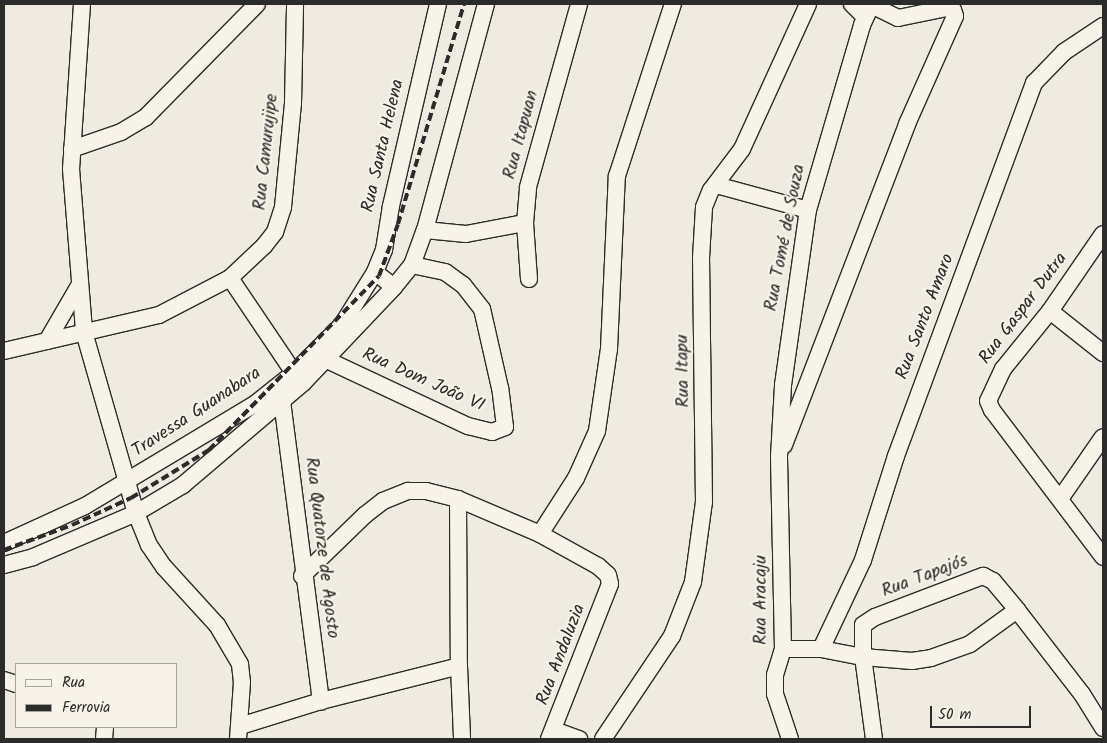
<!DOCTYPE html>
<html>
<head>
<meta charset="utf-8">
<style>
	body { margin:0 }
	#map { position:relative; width:1107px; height:743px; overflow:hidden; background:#efebe0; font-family:Kalam,sans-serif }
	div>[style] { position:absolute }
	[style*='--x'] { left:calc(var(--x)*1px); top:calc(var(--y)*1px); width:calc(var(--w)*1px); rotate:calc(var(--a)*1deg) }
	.roads { filter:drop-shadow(1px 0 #2b2b2b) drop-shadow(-1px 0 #2b2b2b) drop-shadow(0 1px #2b2b2b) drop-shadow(0 -1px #2b2b2b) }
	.minor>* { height:16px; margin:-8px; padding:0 8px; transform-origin:8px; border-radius:8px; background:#f7f3e8 }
	.rail>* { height:4px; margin-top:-2px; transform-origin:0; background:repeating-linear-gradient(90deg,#2b2b2b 0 8px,transparent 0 12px) }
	span { translate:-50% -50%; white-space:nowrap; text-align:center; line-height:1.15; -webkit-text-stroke:4px #f7f3e8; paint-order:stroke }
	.street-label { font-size:18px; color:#2b2b2b }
	.frame { position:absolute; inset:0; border:5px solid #2b2b2b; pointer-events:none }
	.legend { position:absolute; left:15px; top:663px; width:162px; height:65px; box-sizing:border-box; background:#f7f3e8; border:1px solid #a5a39c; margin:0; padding:6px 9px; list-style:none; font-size:15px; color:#2b2b2b }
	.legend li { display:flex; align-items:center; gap:10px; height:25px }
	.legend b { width:25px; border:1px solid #a5a39c }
	.scale { position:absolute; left:930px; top:706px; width:101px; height:22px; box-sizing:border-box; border:2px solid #2b2b2b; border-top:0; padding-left:6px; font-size:15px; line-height:18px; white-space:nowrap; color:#2b2b2b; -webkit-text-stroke:4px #f7f3e8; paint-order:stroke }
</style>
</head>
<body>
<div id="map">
	<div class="roads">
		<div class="minor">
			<i style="--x:82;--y:4;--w:165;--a:93.8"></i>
			<i style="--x:71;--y:169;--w:164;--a:85.4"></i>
			<i style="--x:84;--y:332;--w:188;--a:74"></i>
			<i style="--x:136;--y:513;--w:35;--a:68"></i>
			<i style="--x:149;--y:545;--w:27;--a:56"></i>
			<i style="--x:164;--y:567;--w:79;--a:47.6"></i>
			<i style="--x:217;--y:625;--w:45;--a:59.5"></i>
			<i style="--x:240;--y:664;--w:18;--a:84"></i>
			<i style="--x:242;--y:682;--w:57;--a:94"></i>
			<i style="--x:852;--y:4;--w:18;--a:45"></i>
			<i style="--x:72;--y:149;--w:52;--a:-19.1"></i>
			<i style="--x:121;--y:132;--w:29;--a:-31"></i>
			<i style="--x:146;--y:117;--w:158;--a:-45.5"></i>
			<i style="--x:716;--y:185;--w:95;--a:15.2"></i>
			<i style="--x:425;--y:230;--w:41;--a:5.6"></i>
			<i style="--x:466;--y:234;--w:60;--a:-10.6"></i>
			<i style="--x:1103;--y:234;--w:93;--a:124.5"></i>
			<i style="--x:1050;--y:311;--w:75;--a:129"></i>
			<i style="--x:1003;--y:369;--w:35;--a:115"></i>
			<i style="--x:988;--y:401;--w:10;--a:66"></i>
			<i style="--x:992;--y:410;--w:184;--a:52.9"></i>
			<i style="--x:230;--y:278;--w:115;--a:56"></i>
			<i style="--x:529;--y:279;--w:56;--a:-94.1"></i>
			<i style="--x:525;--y:223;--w:36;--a:-85"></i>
			<i style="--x:528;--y:187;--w:190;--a:-74.4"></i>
			<i style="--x:394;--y:287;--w:24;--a:-142"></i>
			<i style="--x:375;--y:272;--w:24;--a:-68"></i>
			<i style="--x:384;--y:250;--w:45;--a:-81"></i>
			<i style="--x:391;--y:206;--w:207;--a:-76.9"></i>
			<i style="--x:1050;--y:311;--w:68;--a:38.4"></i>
			<i style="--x:47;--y:341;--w:66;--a:-59.9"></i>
			<i style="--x:4;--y:351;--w:159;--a:-13.1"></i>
			<i style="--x:159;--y:315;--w:80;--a:-27.5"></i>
			<i style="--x:230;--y:278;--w:47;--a:-43.3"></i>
			<i style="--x:264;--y:246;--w:18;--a:-52"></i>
			<i style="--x:275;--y:232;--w:26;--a:-72"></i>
			<i style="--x:283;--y:207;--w:104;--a:-84.5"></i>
			<i style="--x:293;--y:103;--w:99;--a:-88.8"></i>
			<i style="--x:327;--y:360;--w:156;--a:25.1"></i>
			<i style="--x:468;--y:426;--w:25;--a:14"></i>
			<i style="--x:492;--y:432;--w:14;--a:-21"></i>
			<i style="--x:505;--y:427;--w:39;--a:-97"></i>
			<i style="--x:500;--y:388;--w:81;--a:-102.8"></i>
			<i style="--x:482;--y:309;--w:31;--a:-128"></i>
			<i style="--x:463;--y:285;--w:22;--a:-144"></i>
			<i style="--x:445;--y:272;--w:34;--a:-168"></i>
			<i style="--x:282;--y:401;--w:303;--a:82.6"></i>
			<i style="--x:784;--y:445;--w:344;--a:-69"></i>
			<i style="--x:907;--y:124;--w:118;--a:-66"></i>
			<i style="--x:955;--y:16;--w:6;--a:-108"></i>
			<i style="--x:953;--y:10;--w:6;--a:-162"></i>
			<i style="--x:947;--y:8;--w:50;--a:168.5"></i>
			<i style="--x:898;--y:18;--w:30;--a:-154"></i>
			<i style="--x:458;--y:499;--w:167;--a:89.7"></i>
			<i style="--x:459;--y:666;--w:73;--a:87.6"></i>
			<i style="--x:1060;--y:499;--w:75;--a:-55.3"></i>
			<i style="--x:540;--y:534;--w:67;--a:-57.3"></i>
			<i style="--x:576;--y:478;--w:51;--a:-65.9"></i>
			<i style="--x:597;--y:431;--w:83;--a:-81.7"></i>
			<i style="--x:609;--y:349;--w:173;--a:-87.4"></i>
			<i style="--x:617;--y:176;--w:181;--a:-72"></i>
			<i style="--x:4;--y:543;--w:89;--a:-24.6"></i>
			<i style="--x:85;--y:506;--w:198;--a:-31"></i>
			<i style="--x:255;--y:404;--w:50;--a:-38.5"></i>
			<i style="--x:294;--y:373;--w:68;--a:-45"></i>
			<i style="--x:342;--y:325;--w:62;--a:-58.1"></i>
			<i style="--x:4;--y:565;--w:30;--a:-15"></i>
			<i style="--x:33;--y:557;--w:112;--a:-23.1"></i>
			<i style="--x:136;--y:513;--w:55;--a:-30.8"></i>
			<i style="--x:183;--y:485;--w:157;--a:-40.4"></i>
			<i style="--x:303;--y:383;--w:132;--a:-46.5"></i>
			<i style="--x:394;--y:287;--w:28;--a:-51"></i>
			<i style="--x:412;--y:265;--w:37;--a:-70"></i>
			<i style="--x:425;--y:230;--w:234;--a:-74.9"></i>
			<i style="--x:302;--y:576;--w:88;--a:-44.1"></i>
			<i style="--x:365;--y:515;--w:23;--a:-38"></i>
			<i style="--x:383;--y:501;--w:27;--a:-22"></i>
			<i style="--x:408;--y:491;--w:18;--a:0"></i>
			<i style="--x:426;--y:491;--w:33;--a:14"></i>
			<i style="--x:458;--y:499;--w:89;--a:23.1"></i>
			<i style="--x:540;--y:534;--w:66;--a:28.9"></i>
			<i style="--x:598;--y:566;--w:13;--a:42"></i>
			<i style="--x:608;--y:575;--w:9;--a:77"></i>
			<i style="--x:610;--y:584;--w:167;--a:111.5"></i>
			<i style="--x:783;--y:649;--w:38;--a:0"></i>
			<i style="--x:821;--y:649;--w:43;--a:10.8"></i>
			<i style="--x:863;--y:657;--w:49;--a:4.7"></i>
			<i style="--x:912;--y:661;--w:19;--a:-9"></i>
			<i style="--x:931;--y:658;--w:41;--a:-19.7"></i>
			<i style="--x:970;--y:644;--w:58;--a:-35.9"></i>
			<i style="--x:821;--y:649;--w:98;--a:-64.7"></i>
			<i style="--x:863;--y:560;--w:109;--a:-72.4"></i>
			<i style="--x:896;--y:456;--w:398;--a:-69.7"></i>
			<i style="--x:1034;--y:83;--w:43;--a:-45.9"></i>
			<i style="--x:1064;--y:52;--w:47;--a:-33.7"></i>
			<i style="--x:4;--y:680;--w:13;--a:18"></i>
			<i style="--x:240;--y:726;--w:85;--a:-17.2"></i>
			<i style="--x:321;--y:701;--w:142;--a:-14.2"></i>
			<i style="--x:554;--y:730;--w:27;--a:20"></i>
			<i style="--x:104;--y:739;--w:12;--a:-85"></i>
			<i style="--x:603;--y:739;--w:124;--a:-56.2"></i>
			<i style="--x:672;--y:636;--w:58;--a:-68.7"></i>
			<i style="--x:693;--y:582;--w:81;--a:-82.2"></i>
			<i style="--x:704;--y:502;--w:244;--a:-90.7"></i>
			<i style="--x:701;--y:258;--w:51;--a:-86.6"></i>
			<i style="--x:704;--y:207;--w:18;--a:-68"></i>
			<i style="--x:711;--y:190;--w:51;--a:-52.9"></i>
			<i style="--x:742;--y:149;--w:159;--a:-65.5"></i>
			<i style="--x:790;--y:739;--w:47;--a:-108.4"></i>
			<i style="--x:775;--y:694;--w:19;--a:-90"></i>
			<i style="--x:775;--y:675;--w:27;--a:-73"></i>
			<i style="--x:783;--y:649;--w:192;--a:-91.2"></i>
			<i style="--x:779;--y:457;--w:72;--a:-86.8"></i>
			<i style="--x:783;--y:385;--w:177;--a:-81.9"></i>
			<i style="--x:808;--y:210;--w:193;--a:-73.7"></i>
			<i style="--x:862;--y:25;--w:23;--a:-65"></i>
			<i style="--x:874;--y:739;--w:83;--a:-97.6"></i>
			<i style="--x:863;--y:657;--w:32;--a:-90"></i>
			<i style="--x:863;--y:625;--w:14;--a:-34"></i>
			<i style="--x:875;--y:617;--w:116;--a:-20.8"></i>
			<i style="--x:983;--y:576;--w:11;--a:27"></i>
			<i style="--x:993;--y:581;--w:38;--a:50"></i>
			<i style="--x:1017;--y:610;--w:106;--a:52.3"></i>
			<i style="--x:1082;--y:694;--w:40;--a:58"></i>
		</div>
	</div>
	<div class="rail">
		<i style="--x:4;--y:550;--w:72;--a:-20.2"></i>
		<i style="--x:72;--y:525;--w:65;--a:-24.6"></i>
		<i style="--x:131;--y:498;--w:92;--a:-31.6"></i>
		<i style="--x:209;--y:450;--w:243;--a:-45.7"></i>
		<i style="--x:379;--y:276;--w:55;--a:-69.9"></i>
		<i style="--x:398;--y:224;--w:230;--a:-73.3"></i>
	</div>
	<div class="street-label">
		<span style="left:522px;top:135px;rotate:-75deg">Rua Itapuan</span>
		<span style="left:384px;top:146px;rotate:-77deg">Rua Santa Helena</span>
		<span style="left:267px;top:152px;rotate:-84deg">Rua Camurujipe</span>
		<span style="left:786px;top:238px;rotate:-79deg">Rua Tomé de Souza</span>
		<span style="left:1024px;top:309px;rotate:-53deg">Rua Gaspar Dutra</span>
		<span style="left:926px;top:317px;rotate:-69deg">Rua Santo Amaro</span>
		<span style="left:684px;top:371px;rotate:-91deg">Rua Itapu</span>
		<span style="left:423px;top:381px;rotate:24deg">Rua Dom João VI</span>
		<span style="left:197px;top:413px;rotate:-33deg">Travessa Guanabara</span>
		<span style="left:321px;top:548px;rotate:83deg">Rua Quatorze de Agosto</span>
		<span style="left:925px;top:577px;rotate:-21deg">Rua Tapajós</span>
		<span style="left:762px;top:600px;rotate:-90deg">Rua Aracaju</span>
		<span style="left:562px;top:655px;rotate:-69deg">Rua Andaluzia</span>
	</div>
	<div class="frame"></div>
	<ul class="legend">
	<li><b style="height:6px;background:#f7f3e8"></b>Rua</li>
	<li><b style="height:6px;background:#2b2b2b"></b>Ferrovia</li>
	</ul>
	<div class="scale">50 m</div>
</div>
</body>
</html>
